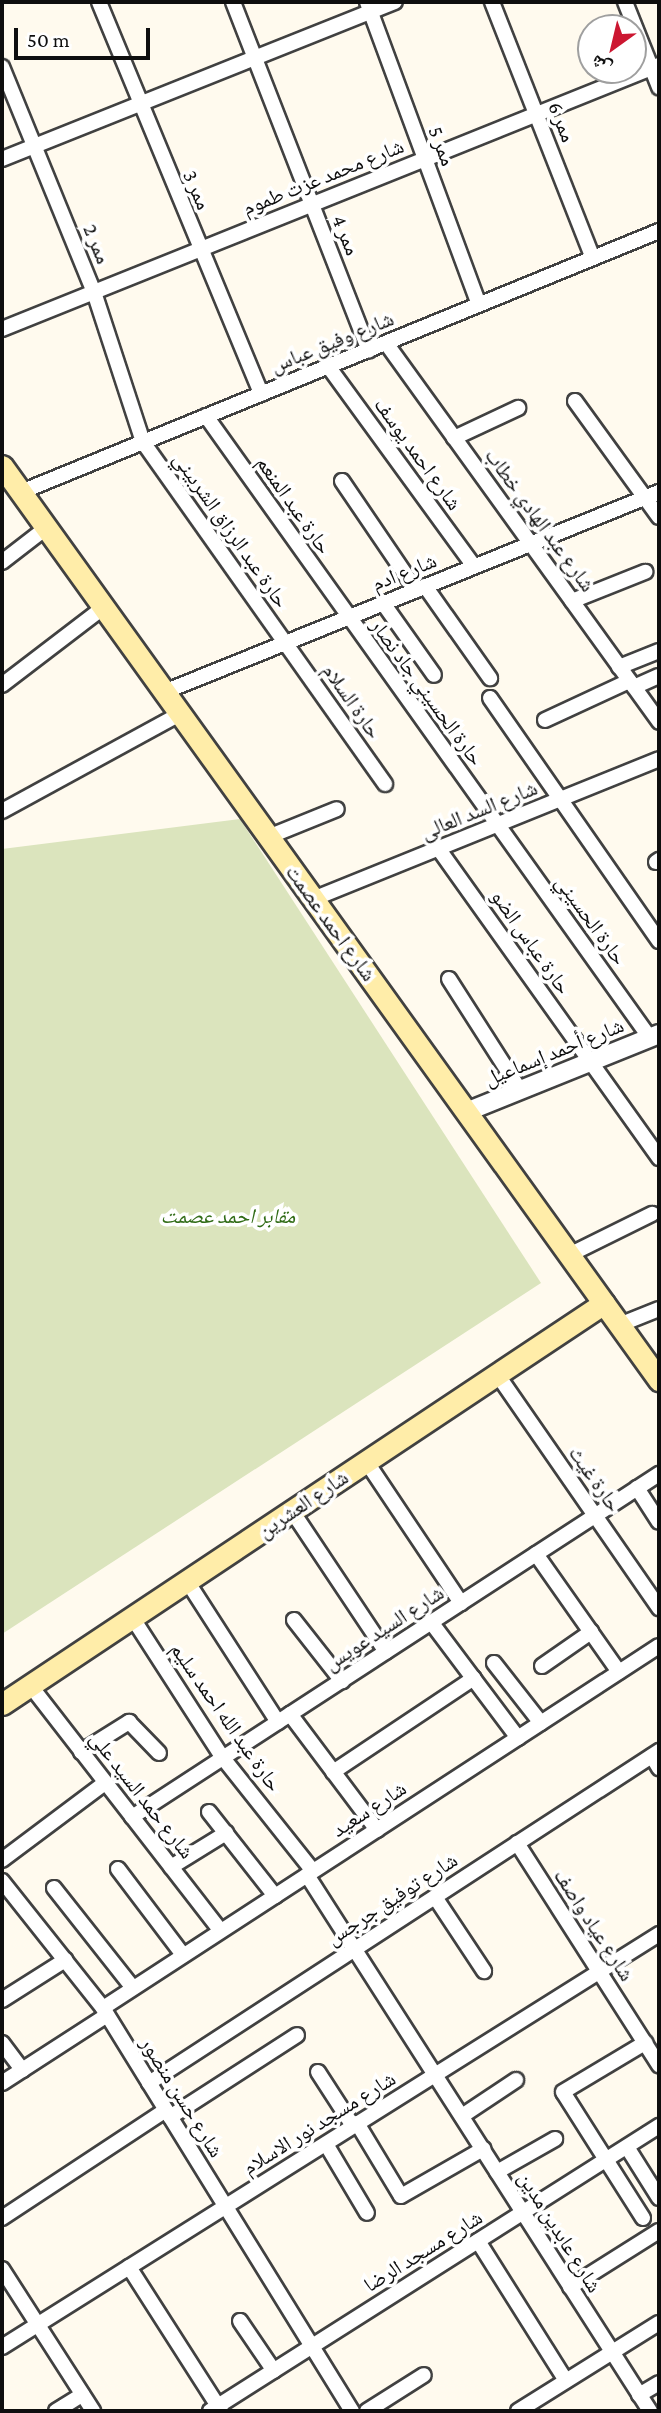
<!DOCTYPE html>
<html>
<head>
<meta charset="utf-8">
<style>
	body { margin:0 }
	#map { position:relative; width:661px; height:2413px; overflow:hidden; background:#fffaee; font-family:"Crimson Pro","Noto Naskh Arabic",serif }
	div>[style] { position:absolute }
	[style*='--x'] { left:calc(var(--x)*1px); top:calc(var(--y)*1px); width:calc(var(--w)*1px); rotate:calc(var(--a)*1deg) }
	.cemetery>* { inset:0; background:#dbe4bd }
	.roads { filter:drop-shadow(2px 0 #414141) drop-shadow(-2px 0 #414141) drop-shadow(0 2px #414141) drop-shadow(0 -2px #414141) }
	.minor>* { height:14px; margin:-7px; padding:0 7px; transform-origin:7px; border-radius:7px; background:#fff }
	.tertiary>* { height:18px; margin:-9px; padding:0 9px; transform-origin:9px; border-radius:9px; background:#fff }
	.secondary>* { height:21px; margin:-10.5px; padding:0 10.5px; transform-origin:10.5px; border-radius:10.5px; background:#ffeda9 }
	span { translate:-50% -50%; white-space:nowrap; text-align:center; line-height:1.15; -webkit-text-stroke:7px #fff; paint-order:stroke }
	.street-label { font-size:21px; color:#0e0e0e }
	.park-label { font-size:21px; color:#316c17; font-style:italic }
	.frame { position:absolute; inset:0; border:4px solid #0e0e0e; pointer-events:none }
	.north { position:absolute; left:577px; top:14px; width:70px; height:70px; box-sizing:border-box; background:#fff; border:2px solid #9f9f9f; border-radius:50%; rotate:214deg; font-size:19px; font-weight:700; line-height:28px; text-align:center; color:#0e0e0e }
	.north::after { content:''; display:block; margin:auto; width:24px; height:32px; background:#cc1731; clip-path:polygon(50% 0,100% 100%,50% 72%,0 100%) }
	.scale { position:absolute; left:14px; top:28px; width:136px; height:32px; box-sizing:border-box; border:4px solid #0e0e0e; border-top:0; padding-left:9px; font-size:21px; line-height:24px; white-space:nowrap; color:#0e0e0e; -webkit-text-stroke:5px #fff; paint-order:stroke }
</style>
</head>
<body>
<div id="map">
	<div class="cemetery">
		<i style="clip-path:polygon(240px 819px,541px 1283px,2px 1634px,2px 849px)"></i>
	</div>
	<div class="roads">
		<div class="minor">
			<i style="--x:99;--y:2;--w:424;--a:67.5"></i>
			<i style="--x:233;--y:2;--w:374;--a:68.7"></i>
			<i style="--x:367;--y:2;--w:322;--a:69.7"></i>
			<i style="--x:492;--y:2;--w:275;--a:68.5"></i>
			<i style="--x:625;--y:2;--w:92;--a:68.2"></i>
			<i style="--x:2;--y:67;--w:243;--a:67.8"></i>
			<i style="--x:94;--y:292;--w:158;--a:71.9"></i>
			<i style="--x:143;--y:442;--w:419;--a:54.7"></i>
			<i style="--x:2;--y:159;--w:423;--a:-21.8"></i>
			<i style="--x:2;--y:329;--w:708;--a:-21.89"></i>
			<i style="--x:386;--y:343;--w:467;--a:54.2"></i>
			<i style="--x:328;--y:366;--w:248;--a:53.9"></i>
			<i style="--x:575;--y:401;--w:143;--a:54.1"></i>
			<i style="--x:206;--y:416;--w:764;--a:54.48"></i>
			<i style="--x:454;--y:438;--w:71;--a:-25.1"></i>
			<i style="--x:342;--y:481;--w:132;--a:55.8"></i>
			<i style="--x:21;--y:492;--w:689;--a:-22.25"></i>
			<i style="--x:2;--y:562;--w:56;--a:-37.7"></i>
			<i style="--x:425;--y:586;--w:113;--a:54.8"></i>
			<i style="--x:572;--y:601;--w:79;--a:-21.7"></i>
			<i style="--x:383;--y:603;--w:88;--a:54.7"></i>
			<i style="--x:619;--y:667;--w:43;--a:-21.8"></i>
			<i style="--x:2;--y:685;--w:128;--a:-37.4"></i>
			<i style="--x:634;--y:687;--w:27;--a:-24"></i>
			<i style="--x:164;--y:692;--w:534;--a:-22"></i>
			<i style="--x:490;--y:698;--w:296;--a:55.2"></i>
			<i style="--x:545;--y:720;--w:93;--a:-24.9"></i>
			<i style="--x:2;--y:811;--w:203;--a:-28.6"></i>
			<i style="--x:268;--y:837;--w:74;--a:-22.1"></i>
			<i style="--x:438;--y:848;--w:381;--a:54.5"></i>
			<i style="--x:656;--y:862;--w:4;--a:-34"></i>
			<i style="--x:313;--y:899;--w:373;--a:-22"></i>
			<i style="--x:449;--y:979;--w:132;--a:57.4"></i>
			<i style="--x:569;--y:1255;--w:93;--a:-26.3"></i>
			<i style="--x:619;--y:1325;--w:43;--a:-21.8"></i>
			<i style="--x:497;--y:1374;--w:285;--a:55.3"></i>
			<i style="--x:366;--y:1461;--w:171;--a:56.2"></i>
			<i style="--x:637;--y:1488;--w:40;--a:57.1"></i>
			<i style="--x:292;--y:1511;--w:169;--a:56.3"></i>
			<i style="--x:536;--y:1554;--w:144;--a:54.9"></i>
			<i style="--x:187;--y:1581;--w:168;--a:57.2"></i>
			<i style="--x:132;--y:1617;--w:168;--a:57.2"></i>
			<i style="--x:223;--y:1758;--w:144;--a:51.5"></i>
			<i style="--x:294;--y:1620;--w:78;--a:51.8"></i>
			<i style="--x:431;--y:1622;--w:145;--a:53.1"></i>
			<i style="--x:494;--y:1663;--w:76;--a:51.9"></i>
			<i style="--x:542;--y:1666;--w:60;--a:-34.8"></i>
			<i style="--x:30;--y:1685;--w:311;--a:52.2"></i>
			<i style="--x:290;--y:1714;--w:145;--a:53.1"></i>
			<i style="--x:81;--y:1752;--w:57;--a:-32"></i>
			<i style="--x:129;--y:1722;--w:43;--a:45.9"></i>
			<i style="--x:652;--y:1756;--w:14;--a:60"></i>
			<i style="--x:333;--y:1772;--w:169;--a:-33.7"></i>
			<i style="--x:209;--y:1812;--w:107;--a:51.8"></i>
			<i style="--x:132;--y:1817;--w:629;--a:-33.06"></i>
			<i style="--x:517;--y:1843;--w:264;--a:57.4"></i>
			<i style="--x:2;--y:1860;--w:129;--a:-36.8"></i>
			<i style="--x:171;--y:1867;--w:65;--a:-31.7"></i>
			<i style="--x:118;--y:1869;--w:108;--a:52.9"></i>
			<i style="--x:307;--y:1875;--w:636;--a:57.38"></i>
			<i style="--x:2;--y:1881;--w:162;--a:51.5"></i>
			<i style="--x:103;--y:2008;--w:474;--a:58.3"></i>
			<i style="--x:54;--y:1888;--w:127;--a:51.7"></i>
			<i style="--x:435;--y:1897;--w:89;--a:56.5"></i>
			<i style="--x:2;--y:2000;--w:75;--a:-32.4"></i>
			<i style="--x:103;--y:2008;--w:663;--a:-33.07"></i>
			<i style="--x:2;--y:2043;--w:34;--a:53"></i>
			<i style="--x:318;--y:2072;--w:64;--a:57.1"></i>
			<i style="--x:2;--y:2083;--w:125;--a:-32.9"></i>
			<i style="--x:149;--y:2083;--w:609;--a:-33.06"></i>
			<i style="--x:462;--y:2116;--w:65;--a:-33.7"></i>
			<i style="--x:170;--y:2117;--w:151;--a:-32.8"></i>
			<i style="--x:357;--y:2123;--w:85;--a:58.9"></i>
			<i style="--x:401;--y:2196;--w:95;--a:-29.8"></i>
			<i style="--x:326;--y:2144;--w:80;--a:59.3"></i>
			<i style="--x:627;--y:2147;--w:60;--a:57.9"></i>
			<i style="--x:497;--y:2172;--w:67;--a:-29.6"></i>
			<i style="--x:2;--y:2218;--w:196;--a:-33.4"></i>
			<i style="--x:643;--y:2218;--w:149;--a:-122.4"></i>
			<i style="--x:563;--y:2092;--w:96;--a:-30.9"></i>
			<i style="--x:478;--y:2241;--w:165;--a:57.8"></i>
			<i style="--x:129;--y:2267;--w:171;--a:57.4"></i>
			<i style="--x:2;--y:2269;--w:169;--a:57.3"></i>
			<i style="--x:570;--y:2287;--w:105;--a:-32.2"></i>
			<i style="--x:240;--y:2321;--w:60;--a:55.8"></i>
			<i style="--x:2;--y:2347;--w:776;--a:-32.15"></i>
			<i style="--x:639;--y:2395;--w:23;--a:-31"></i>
			<i style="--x:56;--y:2411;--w:31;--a:-32"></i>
			<i style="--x:210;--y:2411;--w:532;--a:-32.41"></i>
			<i style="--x:367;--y:2411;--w:67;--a:-32.3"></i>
			<i style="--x:518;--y:2411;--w:166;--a:-32"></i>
		</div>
		<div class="tertiary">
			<i style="--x:466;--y:1112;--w:208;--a:-22"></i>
		</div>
		<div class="secondary">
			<i style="--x:2;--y:466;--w:1126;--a:54.29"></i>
			<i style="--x:2;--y:1704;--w:723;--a:-33.67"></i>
		</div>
	</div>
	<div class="street-label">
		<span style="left:562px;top:122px;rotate:69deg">ممر 6</span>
		<span style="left:442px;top:146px;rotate:69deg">ممر 5</span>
		<span style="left:323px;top:177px;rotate:-22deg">شارع محمد عزت طموم</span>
		<span style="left:197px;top:190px;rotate:67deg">ممر 3</span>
		<span style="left:346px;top:235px;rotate:68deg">ممر 4</span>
		<span style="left:97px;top:244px;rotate:68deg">ممر 2</span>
		<span style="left:332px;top:342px;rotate:-22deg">شارع وفيق عباس</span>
		<span style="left:418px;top:454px;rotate:54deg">شارع احمد يوسف</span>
		<span style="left:294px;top:505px;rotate:55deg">حارة عبد المنعم</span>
		<span style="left:540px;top:520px;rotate:54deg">شارع عبد الهادي خطاب</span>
		<span style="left:231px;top:530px;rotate:55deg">حارة عبد الرزاق الشربيني</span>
		<span style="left:404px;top:572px;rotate:-22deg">شارع ادم</span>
		<span style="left:427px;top:692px;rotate:54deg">حارة الحسيني جاد نصار</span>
		<span style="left:352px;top:701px;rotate:55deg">حارة السلام</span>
		<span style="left:479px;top:810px;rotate:-22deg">شارع السد العالى</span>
		<span style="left:591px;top:920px;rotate:54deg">حارة الحسيني</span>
		<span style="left:331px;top:923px;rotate:54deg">شارع احمد عصمت</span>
		<span style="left:531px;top:942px;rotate:55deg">حارة عباس الضو</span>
		<span style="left:554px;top:1052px;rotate:-22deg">شارع أحمد إسماعيل</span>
		<span style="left:595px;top:1479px;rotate:55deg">حارة غيث</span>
		<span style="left:303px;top:1504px;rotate:-34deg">شارع العشرين</span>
		<span style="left:384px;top:1628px;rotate:-33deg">شارع السيد عويس</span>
		<span style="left:226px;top:1717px;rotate:55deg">حارة عبد الله احمد سليم</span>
		<span style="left:142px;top:1795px;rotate:52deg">شارع حمد السيد علي</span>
		<span style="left:369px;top:1809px;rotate:-33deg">شارع سعيد</span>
		<span style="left:392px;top:1899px;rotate:-33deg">شارع توفيق جرجس</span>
		<span style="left:594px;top:1925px;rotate:57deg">شارع عياد واصف</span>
		<span style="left:182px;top:2097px;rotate:58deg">شارع حسن منصور</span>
		<span style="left:319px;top:2123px;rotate:-32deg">شارع مسجد نور الاسلام</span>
		<span style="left:560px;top:2232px;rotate:58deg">شارع عابدين مدين</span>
		<span style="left:423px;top:2251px;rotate:-32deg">شارع مسجد الرضا</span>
	</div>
	<div class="park-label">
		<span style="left:228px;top:1216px">مقابر احمد عصمت</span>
	</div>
	<div class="frame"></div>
	<div class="north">ش</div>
	<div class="scale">50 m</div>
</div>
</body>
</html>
